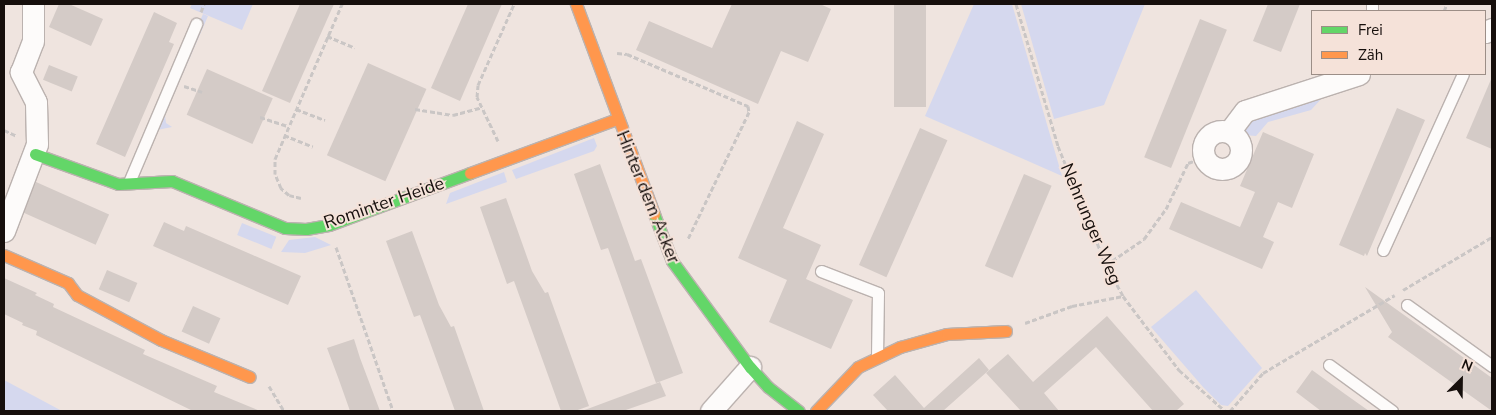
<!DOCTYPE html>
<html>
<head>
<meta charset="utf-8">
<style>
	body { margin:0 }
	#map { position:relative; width:1496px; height:415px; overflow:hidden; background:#efe4df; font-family:"Nunito Sans",sans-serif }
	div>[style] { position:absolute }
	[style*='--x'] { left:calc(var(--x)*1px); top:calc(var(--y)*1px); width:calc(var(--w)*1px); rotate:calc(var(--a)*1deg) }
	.green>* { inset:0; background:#d5d8ee; transform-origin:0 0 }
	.building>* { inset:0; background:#d4cbc7; transform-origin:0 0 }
	.path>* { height:3px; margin-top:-1.5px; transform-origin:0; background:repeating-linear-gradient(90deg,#cac6c5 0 5px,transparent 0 7.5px) }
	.roads { filter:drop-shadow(1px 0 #bbb2af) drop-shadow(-1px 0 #bbb2af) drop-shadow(0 1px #bbb2af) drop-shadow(0 -1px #bbb2af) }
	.lane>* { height:11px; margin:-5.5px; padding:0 5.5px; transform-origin:5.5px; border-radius:5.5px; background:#fdfbfa }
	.street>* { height:21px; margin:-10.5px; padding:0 10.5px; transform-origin:10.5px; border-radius:10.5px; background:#fdfbfa }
	.street>.ring { margin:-10.5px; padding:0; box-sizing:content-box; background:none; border:21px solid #fdfbfa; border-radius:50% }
	.fast>* { height:11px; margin:-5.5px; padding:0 5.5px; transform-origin:5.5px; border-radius:5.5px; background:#63d668 }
	.slow>* { height:11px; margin:-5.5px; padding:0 5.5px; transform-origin:5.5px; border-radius:5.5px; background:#ff974d }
	span { translate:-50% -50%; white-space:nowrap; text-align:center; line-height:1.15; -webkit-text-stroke:4px #f5e2d9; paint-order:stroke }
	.street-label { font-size:18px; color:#160f0c }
	.frame { position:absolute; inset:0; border:5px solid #160f0c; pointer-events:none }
	.legend { position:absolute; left:1311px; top:10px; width:175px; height:65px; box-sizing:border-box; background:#f5e2d9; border:1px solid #9c8e87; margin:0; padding:6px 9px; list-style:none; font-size:15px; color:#160f0c }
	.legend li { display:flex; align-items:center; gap:10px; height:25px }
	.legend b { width:25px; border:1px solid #9c8e87 }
	.north { position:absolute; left:1436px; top:355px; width:50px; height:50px; -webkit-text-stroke:4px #f5e2d9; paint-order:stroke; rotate:23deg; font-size:14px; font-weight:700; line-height:20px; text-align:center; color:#160f0c }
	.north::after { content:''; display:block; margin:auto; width:18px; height:22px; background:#160f0c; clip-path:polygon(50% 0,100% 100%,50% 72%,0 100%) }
</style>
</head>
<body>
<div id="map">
	<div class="green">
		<i style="clip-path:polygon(192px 4px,253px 4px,242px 30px,190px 8px)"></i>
		<i style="clip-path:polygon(974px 4px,1012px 4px,1062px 176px,925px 116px)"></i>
		<i style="clip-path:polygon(1021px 4px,1145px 4px,1104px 105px,1054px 119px)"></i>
		<i style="clip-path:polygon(203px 14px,208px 16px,165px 115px,166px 123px,172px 127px,157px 130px,154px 127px)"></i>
		<i style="clip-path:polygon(1323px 97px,1311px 110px,1268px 122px,1256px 136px,1244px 135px,1250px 119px)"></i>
		<i style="clip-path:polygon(594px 138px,597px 146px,594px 151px,516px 179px,512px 170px)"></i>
		<i style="clip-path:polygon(504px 172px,507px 182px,446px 204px,450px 193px)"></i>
		<i style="left:242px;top:223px;width:37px;height:13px;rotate:22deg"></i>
		<i style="clip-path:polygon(315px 237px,331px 245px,305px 253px,281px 252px,289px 240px)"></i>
		<i style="clip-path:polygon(1196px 290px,1262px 368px,1228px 406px,1221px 405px,1203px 387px,1151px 327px)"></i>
		<i style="clip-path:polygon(4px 380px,62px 411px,4px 411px)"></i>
	</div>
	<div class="building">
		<i style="clip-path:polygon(59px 4px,69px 4px,103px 19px,91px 46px,49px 27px)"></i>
		<i style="clip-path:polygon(300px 4px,334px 4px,290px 103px,262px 91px)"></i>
		<i style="clip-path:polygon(468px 4px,502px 4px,460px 101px,431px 88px)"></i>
		<i style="clip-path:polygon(732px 4px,820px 4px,831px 9px,808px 62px,781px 51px,758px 104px,636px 50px,649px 21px,712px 48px)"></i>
		<i style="left:894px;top:4px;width:32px;height:103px"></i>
		<i style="clip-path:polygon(1268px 4px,1300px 4px,1281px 52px,1253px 41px)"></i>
		<i style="clip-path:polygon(154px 12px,177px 23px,169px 42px,174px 44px,125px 157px,96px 144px)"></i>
		<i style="left:1200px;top:19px;width:29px;height:149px;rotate:22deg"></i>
		<i style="left:368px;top:63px;width:64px;height:101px;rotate:24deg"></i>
		<i style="left:49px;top:65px;width:31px;height:16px;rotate:22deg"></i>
		<i style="left:207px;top:69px;width:72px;height:50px;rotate:24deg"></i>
		<i style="clip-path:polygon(1492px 77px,1492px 149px,1466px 138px)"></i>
		<i style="clip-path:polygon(1397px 108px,1425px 120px,1367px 256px,1365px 253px,1364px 256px,1339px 245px)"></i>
		<i style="clip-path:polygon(797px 121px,824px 134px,783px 228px,821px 245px,806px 279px,853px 300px,831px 349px,769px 322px,787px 280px,738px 258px)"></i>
		<i style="left:920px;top:128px;width:30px;height:150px;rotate:24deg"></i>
		<i style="clip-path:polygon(1263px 132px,1314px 154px,1292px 208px,1278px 202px,1263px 237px,1274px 242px,1262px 269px,1169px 229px,1181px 202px,1240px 227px,1255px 192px,1240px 186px)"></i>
		<i style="clip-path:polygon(600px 164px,635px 261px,641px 259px,683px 373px,656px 383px,608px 248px,601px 250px,574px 174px)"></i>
		<i style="left:1024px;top:174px;width:30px;height:100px;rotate:23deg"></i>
		<i style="left:36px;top:182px;width:80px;height:33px;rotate:24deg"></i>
		<i style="clip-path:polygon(506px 198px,532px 271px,545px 293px,548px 292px,589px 406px,575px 411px,561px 411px,514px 281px,507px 284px,480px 207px)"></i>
		<i style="clip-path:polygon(164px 222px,184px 231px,186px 226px,301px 276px,288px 305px,153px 246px)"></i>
		<i style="clip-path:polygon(412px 231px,439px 305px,451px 327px,454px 326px,484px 411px,455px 411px,420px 315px,414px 317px,386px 241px)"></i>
		<i style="left:107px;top:270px;width:33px;height:21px;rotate:23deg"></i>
		<i style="clip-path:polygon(4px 278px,37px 293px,35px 295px,54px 304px,53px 307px,145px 350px,143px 354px,217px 386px,214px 392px,260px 411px,193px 411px,36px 335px,37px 331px,22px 325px,23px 323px,4px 314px)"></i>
		<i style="clip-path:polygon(1365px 287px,1492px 378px,1492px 411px,1388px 337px,1392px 332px)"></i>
		<i style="left:193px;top:306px;width:30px;height:28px;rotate:24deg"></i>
		<i style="clip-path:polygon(1107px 316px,1184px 404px,1176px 411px,1153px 411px,1096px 347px,1044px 393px,1059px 411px,1021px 411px,986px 373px,1008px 354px,1033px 382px)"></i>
		<i style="clip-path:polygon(354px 339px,360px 358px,380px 411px,350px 411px,339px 380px,327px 348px)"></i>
		<i style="clip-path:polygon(979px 358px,989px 370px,943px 411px,888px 411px,873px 395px,895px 375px,924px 408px)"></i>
		<i style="clip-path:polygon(1312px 370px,1345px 394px,1369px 411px,1321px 411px,1296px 392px)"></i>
		<i style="clip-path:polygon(660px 382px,666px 396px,623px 411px,582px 411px)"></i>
	</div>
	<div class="path">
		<i style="--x:1016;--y:4;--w:148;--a:73.5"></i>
		<i style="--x:1058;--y:146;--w:128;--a:68"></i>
		<i style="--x:1106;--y:265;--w:35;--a:61"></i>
		<i style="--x:1123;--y:296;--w:93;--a:52.9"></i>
		<i style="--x:1179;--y:370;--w:62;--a:41.7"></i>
		<i style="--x:1444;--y:11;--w:8;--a:-67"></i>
		<i style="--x:201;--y:12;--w:9;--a:-69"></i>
		<i style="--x:327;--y:36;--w:30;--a:23"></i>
		<i style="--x:617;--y:53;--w:10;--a:6"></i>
		<i style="--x:627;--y:54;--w:132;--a:23.3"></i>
		<i style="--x:748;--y:106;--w:6;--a:81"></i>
		<i style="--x:749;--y:112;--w:141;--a:115.7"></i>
		<i style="--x:184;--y:86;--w:19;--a:18"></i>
		<i style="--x:296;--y:109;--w:31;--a:21"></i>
		<i style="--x:415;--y:109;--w:38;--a:9"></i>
		<i style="--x:453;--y:115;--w:30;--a:-15"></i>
		<i style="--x:260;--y:117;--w:29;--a:18"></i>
		<i style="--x:4;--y:130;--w:14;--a:25"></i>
		<i style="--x:284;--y:135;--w:31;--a:22"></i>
		<i style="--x:498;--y:141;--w:49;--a:-115.5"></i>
		<i style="--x:477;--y:97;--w:12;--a:-85"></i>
		<i style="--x:478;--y:85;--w:89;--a:-66"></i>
		<i style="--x:301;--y:198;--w:12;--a:-166"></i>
		<i style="--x:289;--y:195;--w:11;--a:-139"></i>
		<i style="--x:281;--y:188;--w:15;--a:-113"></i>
		<i style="--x:275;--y:174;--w:15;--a:-90"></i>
		<i style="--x:275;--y:159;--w:169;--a:-66.6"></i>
		<i style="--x:336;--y:247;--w:174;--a:70.8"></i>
		<i style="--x:1106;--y:265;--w:46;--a:-34.4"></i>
		<i style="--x:1144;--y:239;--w:37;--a:-54"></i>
		<i style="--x:1166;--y:209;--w:51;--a:-64.4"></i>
		<i style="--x:1188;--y:163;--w:18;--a:-19"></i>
		<i style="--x:1403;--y:290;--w:104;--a:-30.8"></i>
		<i style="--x:1025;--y:323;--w:50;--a:-19.9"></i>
		<i style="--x:1072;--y:306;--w:52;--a:-11.1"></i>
		<i style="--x:269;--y:386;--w:29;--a:59"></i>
		<i style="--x:1230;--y:411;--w:50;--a:-49"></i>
		<i style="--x:1263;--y:373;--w:153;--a:-30.6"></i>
	</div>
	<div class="roads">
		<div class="lane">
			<i style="--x:1372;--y:11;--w:7;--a:-90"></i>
			<i style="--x:129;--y:182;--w:172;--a:-67"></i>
			<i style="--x:1383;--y:250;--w:193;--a:-65.6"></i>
			<i style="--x:821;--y:271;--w:61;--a:21.1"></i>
			<i style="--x:878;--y:293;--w:63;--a:90.9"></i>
			<i style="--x:1407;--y:305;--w:105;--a:35.7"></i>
			<i style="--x:1329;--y:365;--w:78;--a:36.1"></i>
		</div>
		<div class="street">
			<i style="--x:1485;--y:32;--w:8;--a:-23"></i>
			<i class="ring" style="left:1203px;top:131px;width:17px;height:17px"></i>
			<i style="--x:1229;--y:132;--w:26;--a:-53"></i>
			<i style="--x:1245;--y:111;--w:120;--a:-18"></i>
			<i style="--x:4;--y:231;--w:93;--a:-69.2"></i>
			<i style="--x:37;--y:144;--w:42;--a:-91.4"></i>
			<i style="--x:36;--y:102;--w:34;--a:-117"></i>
			<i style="--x:21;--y:72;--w:33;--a:-69"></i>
			<i style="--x:33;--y:41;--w:37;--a:-90"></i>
			<i style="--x:711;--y:411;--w:59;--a:-48.4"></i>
		</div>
		<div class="fast">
			<i style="--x:35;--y:154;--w:88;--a:19.9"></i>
			<i style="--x:118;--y:184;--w:54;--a:-3.2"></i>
			<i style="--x:172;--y:181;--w:122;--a:22.6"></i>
			<i style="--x:285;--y:228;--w:21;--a:3"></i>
			<i style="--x:306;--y:229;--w:23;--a:-10"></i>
			<i style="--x:329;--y:225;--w:150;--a:-20.2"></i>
			<i style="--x:654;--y:214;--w:50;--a:69"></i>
			<i style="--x:672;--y:261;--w:132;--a:53.7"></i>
			<i style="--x:750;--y:367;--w:27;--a:48"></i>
			<i style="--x:768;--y:387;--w:39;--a:38"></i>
		</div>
		<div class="slow">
			<i style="--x:576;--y:4;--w:224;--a:69.6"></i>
			<i style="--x:470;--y:173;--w:157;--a:-20.2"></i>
			<i style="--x:4;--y:255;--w:70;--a:23.6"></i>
			<i style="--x:68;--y:283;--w:15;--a:53"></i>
			<i style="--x:77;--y:295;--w:95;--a:28.2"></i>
			<i style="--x:161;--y:340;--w:96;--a:22.6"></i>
			<i style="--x:816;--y:411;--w:61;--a:-46.3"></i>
			<i style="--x:858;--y:367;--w:47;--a:-25.5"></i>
			<i style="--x:900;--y:347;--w:49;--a:-15.5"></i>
			<i style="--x:947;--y:334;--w:59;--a:-2.9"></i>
		</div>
	</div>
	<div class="street-label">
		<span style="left:648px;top:197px;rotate:68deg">Hinter dem Acker</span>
		<span style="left:384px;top:203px;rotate:-19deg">Rominter Heide</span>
		<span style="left:1091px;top:224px;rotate:67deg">Nehrunger Weg</span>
	</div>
	<div class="frame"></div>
	<ul class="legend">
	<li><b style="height:6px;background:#63d668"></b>Frei</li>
	<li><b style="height:6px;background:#ff974d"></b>Zäh</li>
	</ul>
	<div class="north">N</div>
</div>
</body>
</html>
